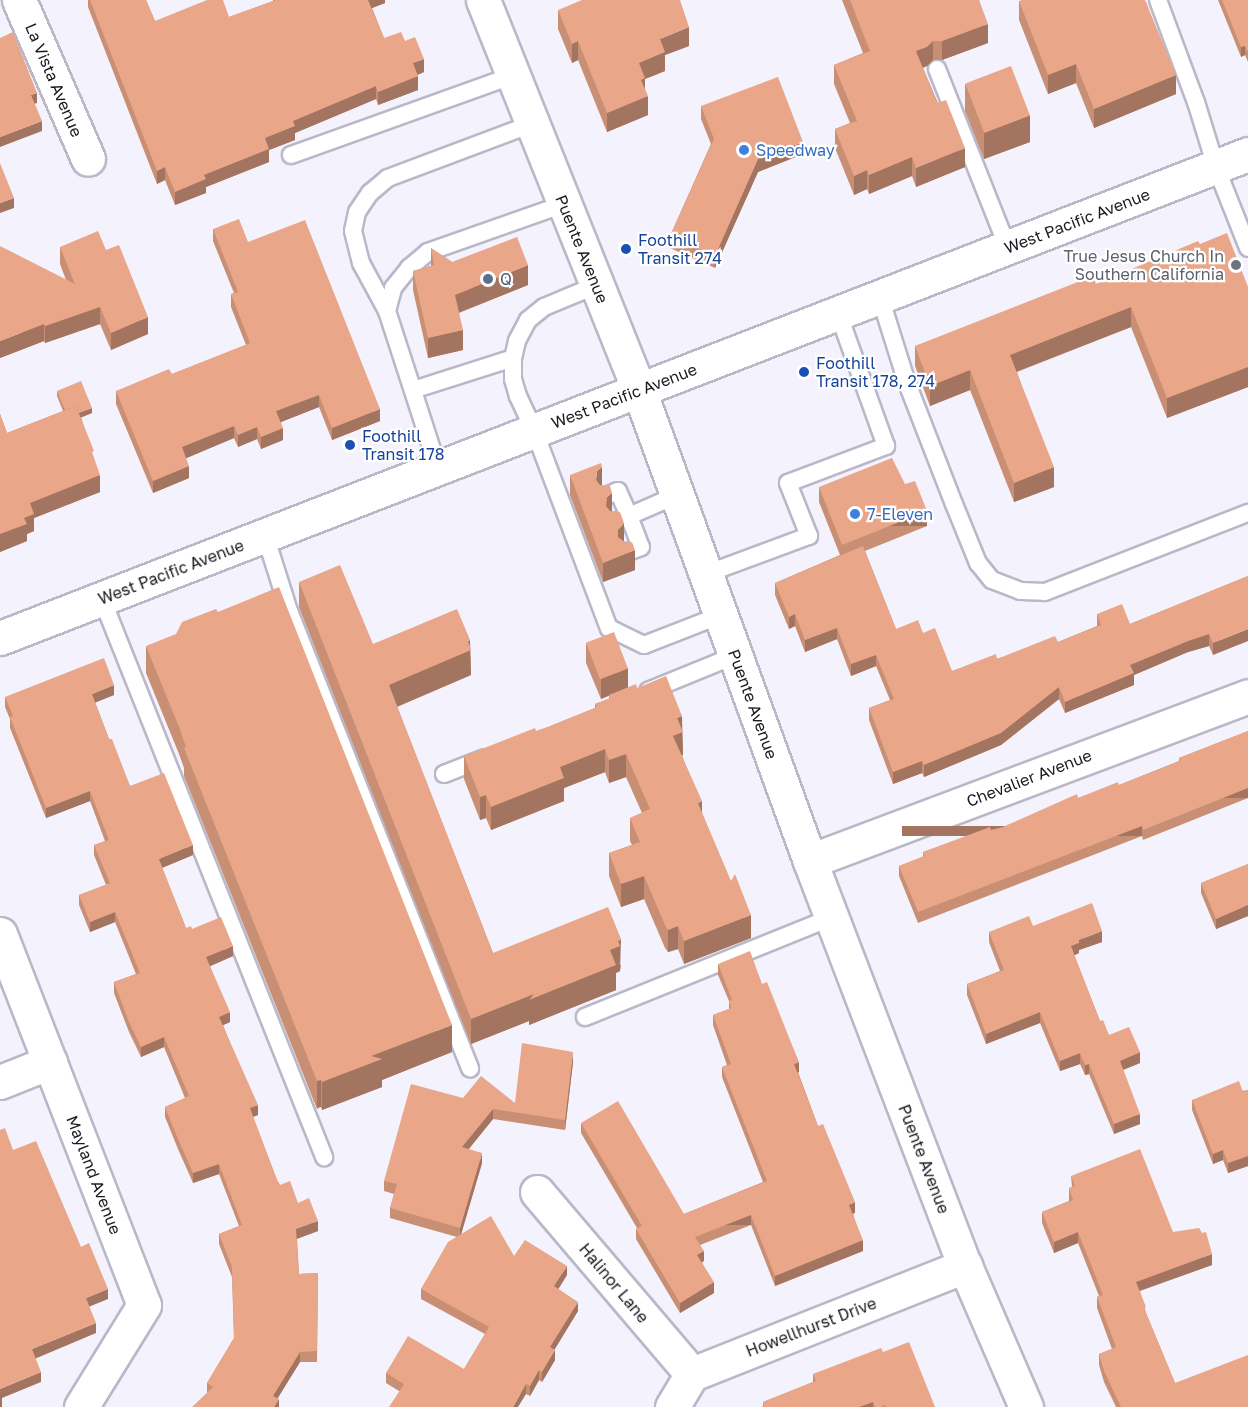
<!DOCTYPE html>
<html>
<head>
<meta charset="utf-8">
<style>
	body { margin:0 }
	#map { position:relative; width:1248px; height:1407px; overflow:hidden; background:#f3f2fd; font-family:"Golos Text",sans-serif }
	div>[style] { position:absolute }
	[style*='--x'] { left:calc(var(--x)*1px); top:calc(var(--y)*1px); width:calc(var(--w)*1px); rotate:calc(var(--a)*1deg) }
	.roads { filter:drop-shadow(2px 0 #bab7c9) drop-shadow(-2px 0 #bab7c9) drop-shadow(0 2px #bab7c9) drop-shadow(0 -2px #bab7c9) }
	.service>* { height:16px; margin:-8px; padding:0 8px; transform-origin:8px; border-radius:8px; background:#fff }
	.minor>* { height:33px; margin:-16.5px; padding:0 16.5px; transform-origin:16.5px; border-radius:16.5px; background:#fff }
	.tertiary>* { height:33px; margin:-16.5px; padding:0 16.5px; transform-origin:16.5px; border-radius:16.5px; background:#fff }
	.secondary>* { height:33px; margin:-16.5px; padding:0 16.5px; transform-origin:16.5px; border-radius:16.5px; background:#fff }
	.wall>* { inset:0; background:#c88f75 }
	.shaded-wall>* { inset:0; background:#a3745f; transform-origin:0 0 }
	.building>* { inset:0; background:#e9a688; transform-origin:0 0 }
	.dots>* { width:16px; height:16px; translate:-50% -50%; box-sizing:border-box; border:3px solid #fff; border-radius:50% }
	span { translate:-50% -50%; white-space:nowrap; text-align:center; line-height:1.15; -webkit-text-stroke:4.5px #fff; paint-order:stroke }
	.street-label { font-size:16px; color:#1a1920 }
	.shop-label { font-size:16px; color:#366cbe }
	.left { translate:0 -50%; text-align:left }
	.transit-label { font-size:16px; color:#164399 }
	.worship-label { font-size:16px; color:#5b616d }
	.right { translate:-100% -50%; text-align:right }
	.service-label { font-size:16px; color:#4e5e75 }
</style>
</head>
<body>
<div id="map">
	<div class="roads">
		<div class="service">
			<i style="--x:1158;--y:0;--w:109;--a:69.6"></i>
			<i style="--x:1196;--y:102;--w:68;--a:72.9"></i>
			<i style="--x:1216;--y:167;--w:87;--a:68.4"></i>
			<i style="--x:937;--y:69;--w:193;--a:68.4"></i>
			<i style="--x:291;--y:155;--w:235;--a:-19.7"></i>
			<i style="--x:597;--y:285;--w:57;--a:157.5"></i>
			<i style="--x:544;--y:307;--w:21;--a:141"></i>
			<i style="--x:528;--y:320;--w:24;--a:118"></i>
			<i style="--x:517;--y:341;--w:17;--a:103"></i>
			<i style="--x:513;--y:358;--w:21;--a:90"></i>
			<i style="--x:513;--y:379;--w:18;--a:74"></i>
			<i style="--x:518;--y:396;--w:38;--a:65"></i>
			<i style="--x:534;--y:430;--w:212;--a:69.3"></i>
			<i style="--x:609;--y:628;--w:39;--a:26"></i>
			<i style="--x:644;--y:645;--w:83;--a:-21.3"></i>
			<i style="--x:880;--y:297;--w:90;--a:72.6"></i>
			<i style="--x:907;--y:383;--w:130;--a:68.8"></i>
			<i style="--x:954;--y:504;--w:64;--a:67.9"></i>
			<i style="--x:978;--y:563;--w:22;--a:51"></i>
			<i style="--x:992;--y:580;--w:30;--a:21"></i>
			<i style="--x:1020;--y:591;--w:25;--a:2"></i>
			<i style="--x:1045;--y:592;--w:218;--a:-21.3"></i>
			<i style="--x:387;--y:311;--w:55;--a:-118.4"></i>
			<i style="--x:361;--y:263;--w:33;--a:-104"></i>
			<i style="--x:353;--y:231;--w:19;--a:-78"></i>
			<i style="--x:357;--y:212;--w:23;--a:-56"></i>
			<i style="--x:370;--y:193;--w:23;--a:-40"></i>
			<i style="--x:388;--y:178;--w:154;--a:-20.6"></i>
			<i style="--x:413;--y:390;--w:105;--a:-17.7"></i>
			<i style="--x:438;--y:468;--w:165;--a:-108"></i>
			<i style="--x:387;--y:311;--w:24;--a:-75"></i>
			<i style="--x:393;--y:288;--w:26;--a:-51"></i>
			<i style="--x:409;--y:268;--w:25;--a:-40"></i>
			<i style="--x:428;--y:252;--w:144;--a:-19.4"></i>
			<i style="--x:606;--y:496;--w:13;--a:-23"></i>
			<i style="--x:618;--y:491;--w:27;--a:66"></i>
			<i style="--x:629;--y:516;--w:33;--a:69"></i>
			<i style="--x:641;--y:547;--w:14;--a:159"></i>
			<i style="--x:620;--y:520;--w:62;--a:-23.7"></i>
			<i style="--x:265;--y:535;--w:80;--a:72.5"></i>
			<i style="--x:289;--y:611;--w:492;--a:68.4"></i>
			<i style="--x:706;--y:574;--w:110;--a:-20.3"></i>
			<i style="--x:809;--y:536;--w:57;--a:-111.6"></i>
			<i style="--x:788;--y:483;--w:105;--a:-20.7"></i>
			<i style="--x:886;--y:446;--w:141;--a:-109.8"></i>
			<i style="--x:102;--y:599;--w:601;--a:68.3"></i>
			<i style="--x:648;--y:691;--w:95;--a:-22.2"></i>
			<i style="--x:444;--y:774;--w:44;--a:-21.3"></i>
			<i style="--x:585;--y:1017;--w:266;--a:-22"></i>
		</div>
		<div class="minor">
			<i style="--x:19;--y:0;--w:173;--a:66.5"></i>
			<i style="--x:810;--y:861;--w:468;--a:-20.6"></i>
			<i style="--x:0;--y:934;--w:398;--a:68.8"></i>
			<i style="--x:144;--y:1305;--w:120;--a:121.7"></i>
			<i style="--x:0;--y:1082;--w:54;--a:-21.8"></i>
			<i style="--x:537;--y:1192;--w:239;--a:49.6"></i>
			<i style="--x:672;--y:1407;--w:39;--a:-59"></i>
			<i style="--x:692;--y:1374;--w:294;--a:-21.6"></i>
		</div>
		<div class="tertiary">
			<i style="--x:0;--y:638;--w:685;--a:-21.21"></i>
		</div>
		<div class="secondary">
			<i style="--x:483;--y:0;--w:420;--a:68.2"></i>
			<i style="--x:639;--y:390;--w:501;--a:70.05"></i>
			<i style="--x:810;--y:861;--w:434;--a:69.1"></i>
			<i style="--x:965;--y:1266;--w:154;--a:66.6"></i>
			<i style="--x:639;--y:390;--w:653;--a:-21.18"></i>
		</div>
	</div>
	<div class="wall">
		<i style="clip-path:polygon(88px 0,146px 0,155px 21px,229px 17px,273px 1px,273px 0,385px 0,385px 3px,372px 8px,384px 38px,405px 41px,424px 72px,417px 75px,418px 90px,378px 105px,376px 99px,295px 133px,295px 140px,269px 150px,269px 162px,206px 187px,206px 193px,175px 205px,165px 180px,157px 184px,88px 7px)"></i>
		<i style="clip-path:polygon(842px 0,979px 0,988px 43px,942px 60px,933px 60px,927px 66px,923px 68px,965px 167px,916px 187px,912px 176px,869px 194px,867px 189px,854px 195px,835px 148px,835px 129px,850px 123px,834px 84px,834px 65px,863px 53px)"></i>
		<i style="clip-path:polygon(1218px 0,1248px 0,1248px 62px,1245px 55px,1241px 57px)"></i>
		<i style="clip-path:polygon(1019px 1px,1148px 2px,1146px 2px,1176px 94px,1094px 128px,1076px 83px,1048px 94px,1019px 20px)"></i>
		<i style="clip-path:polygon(558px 10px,689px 46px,665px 55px,665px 71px,645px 79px,645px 90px,648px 115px,607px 132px,578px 60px,572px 63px,558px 29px)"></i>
		<i style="clip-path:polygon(965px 84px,1030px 142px,984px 159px,965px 111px)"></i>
		<i style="clip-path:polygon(701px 106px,803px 154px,758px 172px,715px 268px,670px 248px,670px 236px,711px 144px,701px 119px)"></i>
		<i style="clip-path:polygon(213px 229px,248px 242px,380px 421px,332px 440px,319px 407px,281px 422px,283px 440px,261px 449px,257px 439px,238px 447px,234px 438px,186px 458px,189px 478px,153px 493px,116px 404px,116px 391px,172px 374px,246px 345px,231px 307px,231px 294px,234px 293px,213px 241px)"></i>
		<i style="clip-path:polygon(1200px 244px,1248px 287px,1248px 387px,1167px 418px,1131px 327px,1017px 372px,1054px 487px,1014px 502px,970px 390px,930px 406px,915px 366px,915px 346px,1096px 284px)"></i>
		<i style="clip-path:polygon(60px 247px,106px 250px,148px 334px,111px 350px,100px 324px,45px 343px,44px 341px,0 358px,66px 280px,60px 264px)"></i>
		<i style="clip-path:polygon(431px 248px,452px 262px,528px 285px,459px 313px,463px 350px,428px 358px,413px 290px,413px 271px,431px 266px)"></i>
		<i style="clip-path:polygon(57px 391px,92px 413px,81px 417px,94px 460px,100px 492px,34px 518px,34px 531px,27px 534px,27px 541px,0 552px,0 414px,7px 433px,63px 411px,57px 396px)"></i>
		<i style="clip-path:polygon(570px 475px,602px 485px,624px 541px,626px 543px,635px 570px,603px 582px,570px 495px)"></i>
		<i style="clip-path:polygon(819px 487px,927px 526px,865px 551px,896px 629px,923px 633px,952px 671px,1058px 642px,1097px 626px,1097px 614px,1130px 624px,1248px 576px,1213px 655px,1209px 646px,1188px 652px,1134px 675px,1134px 685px,1065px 713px,1059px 699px,1001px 745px,924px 777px,922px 773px,893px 784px,869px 720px,869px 708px,890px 700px,876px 666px,851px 676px,837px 639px,805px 652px,795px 626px,789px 629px,775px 595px,775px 583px,840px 555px,819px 502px)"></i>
		<i style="clip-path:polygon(299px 582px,373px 644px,470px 648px,471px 675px,397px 707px,493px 953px,621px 965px,620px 971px,616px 973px,616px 990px,529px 1025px,529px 1021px,471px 1044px,299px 607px)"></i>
		<i style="clip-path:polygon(586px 643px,628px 687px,637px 688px,682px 729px,683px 755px,682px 755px,702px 813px,751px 938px,684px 964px,678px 949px,668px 952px,665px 948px,644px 899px,621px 907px,609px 876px,609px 853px,632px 845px,630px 841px,630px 818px,642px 813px,626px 777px,609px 783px,605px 772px,564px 788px,564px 801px,491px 830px,486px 818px,480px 820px,464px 779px,464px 756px,548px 727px,595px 708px,595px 704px,609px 699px,609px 695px,601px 699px,586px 663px)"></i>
		<i style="clip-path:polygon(146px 646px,452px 1052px,382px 1080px,382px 1087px,322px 1110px,321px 1107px,317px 1109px,184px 776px,184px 768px,179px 754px,146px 673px)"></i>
		<i style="clip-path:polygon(114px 695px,95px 702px,109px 739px,130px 786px,193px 855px,162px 868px,186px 928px,192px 929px,233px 956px,210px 966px,230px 1022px,223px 1025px,258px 1115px,253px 1117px,277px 1180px,280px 1185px,298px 1203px,318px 1231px,297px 1239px,299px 1274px,318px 1273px,317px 1362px,300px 1362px,277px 1398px,279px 1407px,207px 1393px,207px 1383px,234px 1338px,232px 1277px,219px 1244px,219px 1234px,239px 1226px,219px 1174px,193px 1183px,178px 1149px,165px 1117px,165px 1107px,185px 1098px,164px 1047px,141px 1057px,129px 1032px,114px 993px,114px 982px,136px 974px,115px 922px,90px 932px,79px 905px,79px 895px,106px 885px,94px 855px,94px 845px,105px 841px,90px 801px,46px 818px,10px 728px,10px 719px,5px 707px,5px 697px)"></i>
		<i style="clip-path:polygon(1248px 731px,1248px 798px,1143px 840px,1142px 836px,918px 923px,899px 876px,899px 866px,923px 857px,923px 852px,991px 830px,1003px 827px,1078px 798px,1119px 785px,1179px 761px,1179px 758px)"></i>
		<i style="clip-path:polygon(1248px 864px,1248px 916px,1216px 929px,1201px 893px,1201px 883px)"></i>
		<i style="clip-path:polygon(1033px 926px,1102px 942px,1079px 950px,1079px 953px,1074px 955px,1100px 1021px,1109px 1035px,1140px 1063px,1123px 1070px,1140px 1124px,1114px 1134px,1089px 1074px,1085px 1075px,1080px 1064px,1060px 1071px,1040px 1023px,986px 1044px,967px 995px,967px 984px,1000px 971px,989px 942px,989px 932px)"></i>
		<i style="clip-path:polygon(718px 964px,762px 984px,799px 1072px,798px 1072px,818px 1126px,855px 1213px,853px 1213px,863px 1251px,775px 1286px,751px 1225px,700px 1245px,704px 1261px,702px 1262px,714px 1293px,680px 1313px,636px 1239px,636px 1229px,637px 1228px,581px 1133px,581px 1123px,684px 1214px,763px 1182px,722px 1077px,722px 1067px,727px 1065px,713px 1025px,713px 1015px,729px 1009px,729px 1001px,718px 975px)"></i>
		<i style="clip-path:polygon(573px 1062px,565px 1130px,493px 1119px,469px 1149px,482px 1163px,461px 1234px,514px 1256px,567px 1275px,558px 1289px,578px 1311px,554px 1350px,555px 1360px,542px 1382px,539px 1380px,530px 1396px,526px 1394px,399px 1391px,386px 1383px,386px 1373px,464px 1369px,485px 1334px,421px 1299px,421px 1289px,457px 1237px,390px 1218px,390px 1208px,394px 1194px,384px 1191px,384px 1181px,463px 1098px,515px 1103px)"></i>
		<i style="clip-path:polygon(1248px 1090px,1248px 1166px,1228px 1173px,1223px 1160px,1213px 1164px,1192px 1110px,1192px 1100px)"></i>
		<i style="clip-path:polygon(1071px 1176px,1173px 1232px,1212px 1265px,1140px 1291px,1146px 1313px,1175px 1383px,1248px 1407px,1116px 1407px,1104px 1382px,1099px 1365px,1099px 1354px,1112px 1349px,1097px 1308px,1097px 1297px,1099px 1296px,1078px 1243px,1054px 1253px,1042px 1223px,1042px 1212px,1069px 1201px,1069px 1188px,1072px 1187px)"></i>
		<i style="clip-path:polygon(883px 1352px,935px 1407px,761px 1407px,763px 1407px,763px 1402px,813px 1382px,813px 1374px)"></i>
	</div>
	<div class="shaded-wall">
		<i style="clip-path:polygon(367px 0,385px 0,385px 3px,367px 10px)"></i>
		<i style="clip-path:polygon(988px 24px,988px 43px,942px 60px,942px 41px)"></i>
		<i style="clip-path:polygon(689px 27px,689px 46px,665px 55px,665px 71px,645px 79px,645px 97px,641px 99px,639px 63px,660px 39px)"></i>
		<i style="clip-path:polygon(578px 41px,578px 60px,572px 63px,572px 44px)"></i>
		<i style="clip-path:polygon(933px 41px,933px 60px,927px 66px,916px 70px,916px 51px)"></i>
		<i style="clip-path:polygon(1245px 46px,1245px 55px,1241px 57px,1241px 47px)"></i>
		<i style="clip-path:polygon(424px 59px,424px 72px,413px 77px,413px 63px)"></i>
		<i style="clip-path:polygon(1076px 64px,1076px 83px,1048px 94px,1048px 75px)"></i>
		<i style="clip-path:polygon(1176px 75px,1176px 94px,1094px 128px,1094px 109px)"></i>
		<i style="clip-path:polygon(418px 76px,418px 90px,378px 105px,378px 92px)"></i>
		<i style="clip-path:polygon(376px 86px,376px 99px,295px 133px,295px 140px,269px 150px,269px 162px,206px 187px,206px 193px,175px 205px,175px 192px,293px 121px)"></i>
		<i style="clip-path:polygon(37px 93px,37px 103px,31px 105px,31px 95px)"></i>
		<i style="clip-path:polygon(648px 96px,648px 115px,607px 132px,607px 113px)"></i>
		<i style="clip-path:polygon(1030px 115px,1030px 142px,984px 159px,984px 132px)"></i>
		<i style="clip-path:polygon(42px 121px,42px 131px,0 147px,0 137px)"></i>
		<i style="clip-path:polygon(803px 142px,803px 154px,758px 172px,715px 268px,715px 256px,758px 159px)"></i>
		<i style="clip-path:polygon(965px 148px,965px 167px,916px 187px,916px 168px)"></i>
		<i style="clip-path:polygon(912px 157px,912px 176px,869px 194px,869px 175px)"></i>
		<i style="clip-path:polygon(165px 167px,165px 180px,157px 184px,157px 171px)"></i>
		<i style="clip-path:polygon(867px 170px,867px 189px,854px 195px,854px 176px)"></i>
		<i style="clip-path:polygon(14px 198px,14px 208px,0 213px,0 203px)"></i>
		<i style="clip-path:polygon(528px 265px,528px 285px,455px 314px,455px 295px)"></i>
		<i style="clip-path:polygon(100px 307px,100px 324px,45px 343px,45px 326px)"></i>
		<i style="clip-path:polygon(1131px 307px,1131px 327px,1010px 374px,1010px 355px)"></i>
		<i style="clip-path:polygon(148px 317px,148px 334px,111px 350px,111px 333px)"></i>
		<i style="clip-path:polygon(44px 324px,44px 341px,0 358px,0 341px)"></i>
		<i style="clip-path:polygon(463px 330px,463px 350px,428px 358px,428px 338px)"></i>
		<i style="clip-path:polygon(1248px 367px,1248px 387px,1167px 418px,1167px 398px)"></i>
		<i style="clip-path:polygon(970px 370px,970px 390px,930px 406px,930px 386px)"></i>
		<i style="clip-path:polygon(319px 395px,319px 407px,276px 424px,276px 411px)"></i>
		<i style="clip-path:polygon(92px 408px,92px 413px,68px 423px,68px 417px)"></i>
		<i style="clip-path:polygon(380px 409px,380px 421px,332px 440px,332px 428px)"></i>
		<i style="clip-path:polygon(234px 426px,234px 438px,182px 460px,182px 447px)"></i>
		<i style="clip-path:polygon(257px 427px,257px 439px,238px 447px,238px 435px)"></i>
		<i style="clip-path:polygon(283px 428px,283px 440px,261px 449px,261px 437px)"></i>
		<i style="clip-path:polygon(189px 466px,189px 478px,153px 493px,153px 481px)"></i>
		<i style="clip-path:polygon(602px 467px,602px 486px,597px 490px,596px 480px,597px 471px)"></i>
		<i style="clip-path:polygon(1054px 467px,1054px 487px,1014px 502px,1014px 483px)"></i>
		<i style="clip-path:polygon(100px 475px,100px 492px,34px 518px,34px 531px,27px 534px,27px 541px,0 552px,0 534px,24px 518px,30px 503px)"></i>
		<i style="clip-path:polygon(612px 493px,612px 512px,607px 516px,606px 506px,607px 497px)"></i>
		<i style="left:927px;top:511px;width:15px;height:92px;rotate:90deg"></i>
		<i style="clip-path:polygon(624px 523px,624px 542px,618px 550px,618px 530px)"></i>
		<i style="clip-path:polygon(635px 550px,635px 570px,603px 582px,603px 563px)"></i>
		<i style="clip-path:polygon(795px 614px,795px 626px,789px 629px,789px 617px)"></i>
		<i style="clip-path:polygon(837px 628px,837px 639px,805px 652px,805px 640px)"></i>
		<i style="clip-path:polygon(1248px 629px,1248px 641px,1213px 655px,1213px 643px)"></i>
		<i style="clip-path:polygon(1209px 634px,1209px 646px,1188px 652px,1134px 675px,1134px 685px,1065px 713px,1065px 702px,1130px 665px,1188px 641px)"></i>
		<i style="clip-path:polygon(470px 640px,471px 675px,389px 710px,389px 685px)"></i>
		<i style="clip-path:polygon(876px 655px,876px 666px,851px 676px,851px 664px)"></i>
		<i style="clip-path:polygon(628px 668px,628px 688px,601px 699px,601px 679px)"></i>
		<i style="clip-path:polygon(114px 685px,114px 695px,92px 704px,92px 694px)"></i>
		<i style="clip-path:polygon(1059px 687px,1059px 699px,1001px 745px,924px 777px,924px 765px)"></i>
		<i style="clip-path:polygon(682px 716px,683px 755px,673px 758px,673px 736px,677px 718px)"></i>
		<i style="clip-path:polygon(605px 749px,605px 772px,564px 788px,564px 801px,491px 830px,491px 807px,560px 767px)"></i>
		<i style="clip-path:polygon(626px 754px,626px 777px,609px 783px,609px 760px)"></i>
		<i style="clip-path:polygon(922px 761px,922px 773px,893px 784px,893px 772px)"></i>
		<i style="left:1248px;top:788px;width:10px;height:113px;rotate:90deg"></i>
		<i style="clip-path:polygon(90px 791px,90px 801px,46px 818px,46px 808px)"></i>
		<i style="clip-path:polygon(486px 795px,486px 818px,480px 820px,480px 797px)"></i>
		<i style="clip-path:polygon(702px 801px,702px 824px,698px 803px)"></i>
		<i style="left:1142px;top:826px;width:10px;height:240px;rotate:90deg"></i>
		<i style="clip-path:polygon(193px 845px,193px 855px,159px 869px,159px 859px)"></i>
		<i style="clip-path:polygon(644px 876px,644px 899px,621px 907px,621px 884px)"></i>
		<i style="clip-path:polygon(1248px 905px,1248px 916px,1216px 929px,1216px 919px)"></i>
		<i style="clip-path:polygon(115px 912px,115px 922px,90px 932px,90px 922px)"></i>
		<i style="clip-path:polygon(751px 915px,751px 938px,684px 964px,684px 941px)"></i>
		<i style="clip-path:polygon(678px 926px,678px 949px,668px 952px,668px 930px)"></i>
		<i style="clip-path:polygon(1102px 931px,1102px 942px,1079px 950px,1079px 953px,1071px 957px,1071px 946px,1079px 940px)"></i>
		<i style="clip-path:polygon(621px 939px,620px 971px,616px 973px,616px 990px,529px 1025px,529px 1021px,471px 1044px,471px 1019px,534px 994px,610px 950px,618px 941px)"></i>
		<i style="clip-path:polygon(233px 946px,233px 956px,206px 968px,206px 957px)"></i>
		<i style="clip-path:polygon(230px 1012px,230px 1022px,219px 1027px,219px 1017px)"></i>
		<i style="clip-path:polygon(1040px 1012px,1040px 1023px,986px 1044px,986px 1034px)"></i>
		<i style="clip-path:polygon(452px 1025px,452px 1052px,382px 1080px,382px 1087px,322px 1110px,322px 1082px,371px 1056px)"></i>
		<i style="clip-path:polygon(164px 1037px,164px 1047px,141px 1057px,141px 1047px)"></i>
		<i style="clip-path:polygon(573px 1052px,573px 1062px,565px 1130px,565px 1120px)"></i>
		<i style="clip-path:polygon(1140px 1052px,1140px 1063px,1120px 1071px,1120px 1061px)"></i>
		<i style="clip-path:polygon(1080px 1053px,1080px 1064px,1060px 1071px,1060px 1061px)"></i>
		<i style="clip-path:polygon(799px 1062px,799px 1072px,794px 1074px,794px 1064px)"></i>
		<i style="clip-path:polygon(1089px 1064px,1089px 1074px,1085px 1075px,1085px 1065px)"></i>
		<i style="left:321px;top:1080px;width:27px;height:4px;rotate:90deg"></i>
		<i style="clip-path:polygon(258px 1105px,258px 1115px,250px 1118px,250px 1108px)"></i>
		<i style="clip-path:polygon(493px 1109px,493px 1119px,462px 1157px,462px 1147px)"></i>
		<i style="clip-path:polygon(1140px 1114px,1140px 1124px,1114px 1134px,1114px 1124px)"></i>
		<i style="clip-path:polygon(1223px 1150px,1223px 1160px,1213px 1164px,1213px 1154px)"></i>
		<i style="clip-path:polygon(482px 1153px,482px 1163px,460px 1238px,460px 1228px)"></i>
		<i style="clip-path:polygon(1248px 1156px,1248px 1166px,1228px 1173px,1228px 1163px)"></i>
		<i style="clip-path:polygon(219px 1164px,219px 1174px,193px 1183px,193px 1173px)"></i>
		<i style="clip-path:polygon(855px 1202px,855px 1213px,849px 1215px,849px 1205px)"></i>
		<i style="left:751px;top:1215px;width:10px;height:60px;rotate:90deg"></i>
		<i style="clip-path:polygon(318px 1221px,318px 1231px,296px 1239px,296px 1229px)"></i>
		<i style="clip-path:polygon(1078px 1232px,1078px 1243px,1054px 1253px,1054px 1242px)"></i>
		<i style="clip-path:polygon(863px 1240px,863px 1251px,775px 1286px,775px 1276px)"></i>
		<i style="clip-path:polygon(704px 1251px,704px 1261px,697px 1265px,697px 1255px)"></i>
		<i style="clip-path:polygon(1212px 1254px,1212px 1265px,1136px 1292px,1136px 1282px)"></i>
		<i style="clip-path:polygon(567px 1266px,567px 1275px,554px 1296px,554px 1286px)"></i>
		<i style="clip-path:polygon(714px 1282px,714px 1293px,680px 1313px,680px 1303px)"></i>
		<i style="clip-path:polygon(108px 1289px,108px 1299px,86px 1308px,86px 1298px)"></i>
		<i style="clip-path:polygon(578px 1302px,578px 1311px,550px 1357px,550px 1347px)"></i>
		<i style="clip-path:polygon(96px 1323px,96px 1333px,32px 1360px,32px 1349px)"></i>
		<i style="clip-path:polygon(555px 1350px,555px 1360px,542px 1382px,542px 1372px)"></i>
		<i style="clip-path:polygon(300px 1352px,300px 1362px,273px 1406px,273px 1396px)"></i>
		<i style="clip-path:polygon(539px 1370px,539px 1380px,530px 1396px,530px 1386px)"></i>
		<i style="clip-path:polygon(41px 1372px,41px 1382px,2px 1398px,2px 1407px,0 1407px,0 1389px)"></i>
		<i style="clip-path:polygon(526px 1384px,526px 1394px,518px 1407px,513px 1407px)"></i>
		<i style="clip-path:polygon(279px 1399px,279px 1407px,274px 1407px)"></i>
		<i style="clip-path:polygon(873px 1402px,873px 1407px,859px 1407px)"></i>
	</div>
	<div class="building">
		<i style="clip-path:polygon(90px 0,146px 0,155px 21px,207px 0,223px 0,229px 17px,276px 0,368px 0,384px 38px,401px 32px,405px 41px,415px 37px,424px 59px,413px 63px,418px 76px,378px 92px,376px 86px,293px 121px,295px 126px,265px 138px,269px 149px,204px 175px,206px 179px,175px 192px,165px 167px,157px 171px)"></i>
		<i style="clip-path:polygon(582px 0,680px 0,689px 27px,660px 39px,665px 52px,639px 63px,645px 78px,641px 80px,648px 96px,607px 113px,578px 41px,572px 44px,558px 10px)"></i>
		<i style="clip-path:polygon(850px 0,979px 0,988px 24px,942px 41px,933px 41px,927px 47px,916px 51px,937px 103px,946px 100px,965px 148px,916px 168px,912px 157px,869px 175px,867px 170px,854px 176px,835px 129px,857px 121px,834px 65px,870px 51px)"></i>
		<i style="clip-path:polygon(1022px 0,1145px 0,1176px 75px,1094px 109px,1076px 64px,1048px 75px,1019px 1px)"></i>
		<i style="clip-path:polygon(1222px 0,1248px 0,1248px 52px,1245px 46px,1241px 47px)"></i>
		<i style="clip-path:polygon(13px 32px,37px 93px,31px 95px,42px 121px,0 137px,0 38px)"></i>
		<i style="left:1011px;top:66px;width:53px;height:49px;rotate:69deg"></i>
		<i style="clip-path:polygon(778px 77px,803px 142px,758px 159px,715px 256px,670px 236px,714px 139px,701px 106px)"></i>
		<i style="clip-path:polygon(0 163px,14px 198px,0 203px)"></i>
		<i style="clip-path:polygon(239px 219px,248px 242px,305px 220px,380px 409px,332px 428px,319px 395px,276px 411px,283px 428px,261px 437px,257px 427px,238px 435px,234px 426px,182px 447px,189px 466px,153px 481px,116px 391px,169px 369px,172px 374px,250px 343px,231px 294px,238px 292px,213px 229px)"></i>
		<i style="clip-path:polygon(98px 231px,106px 250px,119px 245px,148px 317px,111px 333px,100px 307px,45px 326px,44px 324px,0 341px,0 246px,75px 284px,60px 247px)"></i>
		<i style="clip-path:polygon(1227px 233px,1248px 287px,1248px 367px,1167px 398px,1131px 307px,1010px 355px,1054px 467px,1014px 483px,970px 370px,930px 386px,915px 346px,1093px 276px,1096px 284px,1198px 241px,1200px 244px)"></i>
		<i style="clip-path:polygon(517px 237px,528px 265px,455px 295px,463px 330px,428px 338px,413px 271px,434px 265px,431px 248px,452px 262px)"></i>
		<i style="clip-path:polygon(81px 381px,92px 408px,79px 413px,76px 406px,65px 410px,57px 391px)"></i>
		<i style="clip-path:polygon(76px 406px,94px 451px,92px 452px,100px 475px,30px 503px,34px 514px,24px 518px,27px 524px,0 534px,0 414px,7px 433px)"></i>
		<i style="clip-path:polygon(892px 458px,905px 484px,915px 481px,927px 511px,842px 545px,819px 487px)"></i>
		<i style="clip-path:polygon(601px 463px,602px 467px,597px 471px,596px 480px,600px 485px,610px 486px,612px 493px,607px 497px,606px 506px,610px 511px,620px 512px,624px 523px,618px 530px,618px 537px,626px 543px,632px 542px,635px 550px,603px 563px,570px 475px)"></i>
		<i style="clip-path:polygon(863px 546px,896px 629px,918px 620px,923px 633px,935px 628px,952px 671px,996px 654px,997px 659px,1055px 636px,1058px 642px,1101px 625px,1097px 614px,1122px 604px,1130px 624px,1248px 576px,1248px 629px,1213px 643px,1209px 634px,1188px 641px,1130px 665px,1134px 673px,1065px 702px,1059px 687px,1001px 733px,924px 765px,922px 761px,893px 772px,869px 708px,894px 699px,876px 655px,851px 664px,837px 628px,805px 640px,795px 614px,789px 617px,775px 583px)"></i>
		<i style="clip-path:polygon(340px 565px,373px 644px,457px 609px,470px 640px,468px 641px,471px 650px,389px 685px,493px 953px,608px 907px,621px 939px,618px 941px,620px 946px,610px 950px,616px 965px,529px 1000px,534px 994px,471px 1019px,299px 582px)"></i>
		<i style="clip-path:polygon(279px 587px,452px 1025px,371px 1056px,382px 1059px,322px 1082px,321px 1080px,317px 1081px,184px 748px,186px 747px,179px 727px,146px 646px,176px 634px,182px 622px,216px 609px,218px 612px)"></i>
		<i style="left:614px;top:632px;width:39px;height:30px;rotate:69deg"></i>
		<i style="clip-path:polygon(104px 658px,114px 685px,92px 694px,109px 739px,112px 739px,130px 786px,164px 773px,193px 845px,159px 859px,186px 928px,191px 926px,192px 929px,221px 917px,233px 946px,206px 957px,230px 1012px,219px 1017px,258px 1105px,250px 1108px,277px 1180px,280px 1185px,290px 1181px,298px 1203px,309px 1198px,318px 1221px,296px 1229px,299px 1274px,318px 1273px,317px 1351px,300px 1352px,273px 1396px,279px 1399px,274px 1407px,192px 1407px,213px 1387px,207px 1383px,234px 1338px,232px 1267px,219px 1234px,242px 1225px,219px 1164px,193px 1173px,178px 1139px,165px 1107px,189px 1096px,164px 1037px,141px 1047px,129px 1022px,114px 982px,140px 973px,115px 912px,90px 922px,79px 895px,110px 883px,94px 845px,109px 840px,90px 791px,46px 808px,10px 717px,13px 716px,5px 697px)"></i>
		<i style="clip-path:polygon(666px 676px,682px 716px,677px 718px,683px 732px,673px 736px,702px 801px,698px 803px,731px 881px,735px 874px,751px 915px,684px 941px,678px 926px,668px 930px,665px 925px,644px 876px,621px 884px,609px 853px,640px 842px,630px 818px,650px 809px,626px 754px,609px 760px,605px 749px,560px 767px,564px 778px,491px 807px,486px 795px,480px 797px,464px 756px,535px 728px,536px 731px,548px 727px,597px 707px,595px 704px,610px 698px,609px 695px,636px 684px,637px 688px)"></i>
		<i style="clip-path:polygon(1248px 731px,1248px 788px,1143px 830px,1142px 826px,918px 912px,899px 866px,924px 856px,923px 852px,990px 827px,991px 830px,1003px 827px,1077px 794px,1078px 798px,1118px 782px,1119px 785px,1180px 761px,1179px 758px)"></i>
		<i style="clip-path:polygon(1248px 864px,1248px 905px,1216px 919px,1201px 883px)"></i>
		<i style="clip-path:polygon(1092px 903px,1102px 931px,1079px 940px,1079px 943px,1071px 946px,1100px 1021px,1103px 1020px,1109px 1035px,1129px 1027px,1140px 1052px,1120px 1061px,1140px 1114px,1114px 1124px,1089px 1064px,1085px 1065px,1080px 1053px,1060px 1061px,1040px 1012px,986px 1034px,967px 984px,1004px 970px,989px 932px,1029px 916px,1033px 926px)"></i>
		<i style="clip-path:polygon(750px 951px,762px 984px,767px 982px,790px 1040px,799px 1062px,794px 1064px,818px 1126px,823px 1124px,855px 1202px,849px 1205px,863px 1240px,775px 1276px,751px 1215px,695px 1237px,704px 1251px,697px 1255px,714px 1282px,680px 1303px,636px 1229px,642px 1226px,581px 1123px,618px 1101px,684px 1214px,767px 1181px,722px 1067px,731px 1064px,713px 1015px,731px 1008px,729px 1001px,732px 1000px,718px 964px)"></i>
		<i style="clip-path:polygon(522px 1043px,573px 1052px,565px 1120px,493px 1109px,462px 1147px,482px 1153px,460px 1228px,390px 1208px,397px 1184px,384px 1181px,411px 1084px,463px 1098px,481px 1076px,515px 1103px)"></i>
		<i style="clip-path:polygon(1239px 1081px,1243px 1092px,1248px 1090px,1248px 1156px,1228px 1163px,1223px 1150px,1213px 1154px,1192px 1100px)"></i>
		<i style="clip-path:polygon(5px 1128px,13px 1150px,36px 1141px,81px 1247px,89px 1243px,108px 1289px,86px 1298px,96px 1323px,32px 1349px,41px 1372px,0 1389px,0 1130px)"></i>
		<i style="clip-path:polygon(1140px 1149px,1173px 1232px,1199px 1228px,1202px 1233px,1206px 1232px,1212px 1254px,1136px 1282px,1146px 1307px,1144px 1308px,1175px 1383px,1248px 1355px,1248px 1407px,1121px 1407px,1104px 1371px,1099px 1354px,1116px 1347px,1097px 1297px,1103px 1295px,1078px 1232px,1054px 1242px,1042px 1212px,1073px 1200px,1069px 1188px,1075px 1186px,1071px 1176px)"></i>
		<i style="clip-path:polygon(491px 1216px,514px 1256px,525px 1240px,567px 1266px,554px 1286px,578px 1302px,550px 1347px,555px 1350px,542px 1372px,539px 1370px,530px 1386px,526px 1384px,513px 1407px,389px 1407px,404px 1384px,386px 1373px,408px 1336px,464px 1369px,489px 1327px,421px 1289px,448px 1242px)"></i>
		<i style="clip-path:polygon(909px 1342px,935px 1407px,886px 1407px,885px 1405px,881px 1407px,875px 1407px,873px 1402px,859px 1407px,761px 1407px,764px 1406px,763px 1402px,816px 1381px,813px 1374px,881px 1348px,883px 1352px)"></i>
	</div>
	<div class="dots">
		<i style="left:744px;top:150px;background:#3f7fe0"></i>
		<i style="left:626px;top:249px;background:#1a4fb4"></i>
		<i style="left:1236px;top:265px;background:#6b7280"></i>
		<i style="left:488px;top:279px;background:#5c6f8a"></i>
		<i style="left:804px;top:372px;background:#1a4fb4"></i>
		<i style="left:350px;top:445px;background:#1a4fb4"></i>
		<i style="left:855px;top:514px;background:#3f7fe0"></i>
	</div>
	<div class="street-label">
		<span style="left:54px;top:80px;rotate:67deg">La Vista Avenue</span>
		<span style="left:1077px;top:221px;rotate:-21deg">West Pacific Avenue</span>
		<span style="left:582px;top:249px;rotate:68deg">Puente Avenue</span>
		<span style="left:624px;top:396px;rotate:-21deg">West Pacific Avenue</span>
		<span style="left:171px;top:572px;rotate:-21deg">West Pacific Avenue</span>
		<span style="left:753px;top:704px;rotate:70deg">Puente Avenue</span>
		<span style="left:1029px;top:778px;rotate:-21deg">Chevalier Avenue</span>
		<span style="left:924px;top:1159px;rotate:69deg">Puente Avenue</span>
		<span style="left:94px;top:1175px;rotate:69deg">Mayland Avenue</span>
		<span style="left:614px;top:1283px;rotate:50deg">Halinor Lane</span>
		<span style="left:811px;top:1327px;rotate:-21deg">Howellhurst Drive</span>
	</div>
	<div class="shop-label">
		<span class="left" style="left:756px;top:150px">Speedway</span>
		<span class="left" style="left:867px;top:514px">7-Eleven</span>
	</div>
	<div class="transit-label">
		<span class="left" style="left:638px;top:249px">Foothill<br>Transit 274</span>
		<span class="left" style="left:816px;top:372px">Foothill<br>Transit 178, 274</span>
		<span class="left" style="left:362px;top:445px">Foothill<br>Transit 178</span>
	</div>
	<div class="worship-label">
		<span class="right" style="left:1224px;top:265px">True Jesus Church In<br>Southern California</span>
	</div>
	<div class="service-label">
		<span class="left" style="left:500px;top:279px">Q</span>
	</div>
</div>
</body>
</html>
